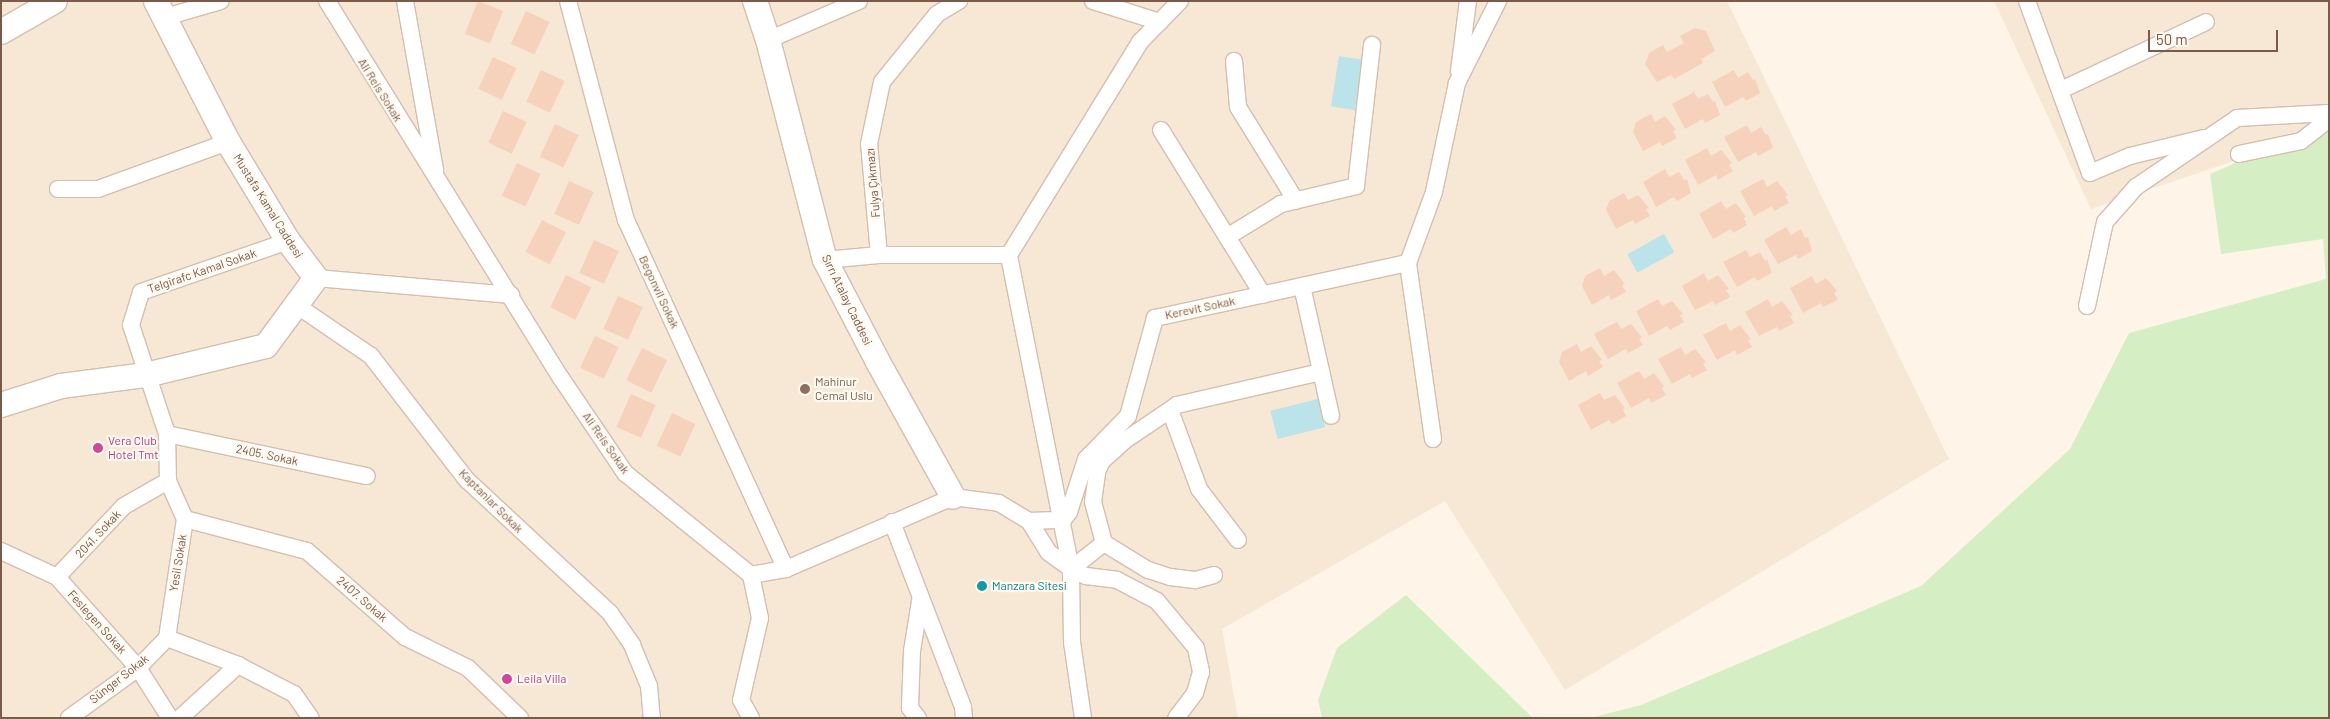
<!DOCTYPE html>
<html>
<head>
<meta charset="utf-8">
<style>
	body { margin:0 }
	#map { position:relative; width:2330px; height:719px; overflow:hidden; background:#fef5e8; font-family:Barlow,sans-serif }
	div>[style] { position:absolute }
	[style*='--x'] { left:calc(var(--x)*1px); top:calc(var(--y)*1px); width:calc(var(--w)*1px); rotate:calc(var(--a)*1deg) }
	.residential>* { inset:0; background:#f7e7d5 }
	.green>* { inset:0; background:#d6eec4 }
	.water>* { inset:0; background:#bae4ea; transform-origin:0 0 }
	.building>* { inset:0; background:#f6d2bd; transform-origin:0 0 }
	.roads { filter:drop-shadow(1px 0 #d4beaf) drop-shadow(-1px 0 #d4beaf) drop-shadow(0 1px #d4beaf) drop-shadow(0 -1px #d4beaf) }
	.street>* { height:16px; margin:-8px; padding:0 8px; transform-origin:8px; border-radius:8px; background:#fff }
	.secondary>* { height:24px; margin:-12px; padding:0 12px; transform-origin:12px; border-radius:12px; background:#fff }
	.dots>* { width:14px; height:14px; translate:-50% -50%; box-sizing:border-box; border:2px solid #fff9f0; border-radius:50% }
	span { translate:-50% -50%; white-space:nowrap; text-align:center; line-height:1.15; -webkit-text-stroke:4.5px #fff9f0; paint-order:stroke }
	.street-label { font-size:12px; color:#7b5a49 }
	.education-label { font-size:12px; color:#785e54 }
	.left { translate:0 -50%; text-align:left }
	.hotel-label { font-size:12px; color:#b23c85 }
	.culture-label { font-size:12px; color:#0d838f }
	.frame { position:absolute; inset:0; border:2px solid #7b5a49; pointer-events:none }
	.scale { position:absolute; left:2148px; top:30px; width:130px; height:22px; box-sizing:border-box; border:2px solid #7b5a49; border-top:0; padding-left:6px; font-size:15px; line-height:18px; white-space:nowrap; color:#7b5a49; -webkit-text-stroke:4px #fff9f0; paint-order:stroke }
</style>
</head>
<body>
<div id="map">
	<div class="residential">
		<i style="clip-path:polygon(1px 1px,1727px 1px,1949px 459px,1565px 690px,1445px 501px,1222px 629px,1238px 718px,1px 718px)"></i>
		<i style="clip-path:polygon(1994px 1px,2329px 1px,2329px 129px,2091px 209px)"></i>
	</div>
	<div class="green">
		<i style="clip-path:polygon(2329px 127px,2329px 718px,1590px 718px,1641px 705px,1921px 586px,2070px 449px,2129px 333px,2326px 279px,2323px 239px,2221px 254px,2210px 174px,2279px 144px)"></i>
		<i style="clip-path:polygon(1406px 595px,1533px 718px,1322px 718px,1318px 700px,1337px 648px)"></i>
	</div>
	<div class="water">
		<i style="left:1339px;top:56px;width:24px;height:51px;rotate:9deg"></i>
		<i style="left:1664px;top:234px;width:21px;height:42px;rotate:61deg"></i>
		<i style="left:1318px;top:399px;width:29px;height:49px;rotate:76deg"></i>
	</div>
	<div class="building">
		<i style="left:478px;top:1px;width:27px;height:35px;rotate:22deg"></i>
		<i style="left:526px;top:11px;width:26px;height:36px;rotate:25deg"></i>
		<i style="clip-path:polygon(1695px 28px,1706px 31px,1715px 51px,1701px 59px,1703px 63px,1674px 79px,1671px 75px,1657px 82px,1645px 64px,1649px 53px,1663px 45px,1667px 52px,1684px 43px,1680px 36px)"></i>
		<i style="left:493px;top:57px;width:26px;height:35px;rotate:25deg"></i>
		<i style="left:541px;top:70px;width:26px;height:35px;rotate:25deg"></i>
		<i style="clip-path:polygon(1734px 70px,1738px 78px,1748px 72px,1753px 80px,1755px 79px,1760px 93px,1746px 101px,1743px 97px,1725px 107px,1712px 82px)"></i>
		<i style="clip-path:polygon(1694px 92px,1698px 99px,1708px 94px,1713px 102px,1715px 101px,1720px 115px,1705px 123px,1703px 119px,1685px 129px,1672px 104px)"></i>
		<i style="left:503px;top:111px;width:26px;height:35px;rotate:25deg"></i>
		<i style="clip-path:polygon(1651px 114px,1655px 122px,1665px 116px,1676px 130px,1673px 131px,1677px 138px,1662px 146px,1660px 142px,1643px 151px,1633px 132px,1636px 122px)"></i>
		<i style="left:555px;top:124px;width:26px;height:36px;rotate:25deg"></i>
		<i style="clip-path:polygon(1747px 125px,1751px 133px,1761px 127px,1766px 135px,1768px 134px,1773px 148px,1758px 156px,1756px 152px,1738px 162px,1724px 137px)"></i>
		<i style="clip-path:polygon(1707px 148px,1711px 156px,1721px 150px,1732px 163px,1729px 165px,1733px 171px,1718px 180px,1716px 175px,1698px 185px,1685px 160px)"></i>
		<i style="left:517px;top:163px;width:26px;height:36px;rotate:25deg"></i>
		<i style="clip-path:polygon(1665px 169px,1669px 177px,1679px 172px,1684px 180px,1687px 179px,1691px 193px,1677px 201px,1674px 197px,1656px 207px,1643px 182px)"></i>
		<i style="clip-path:polygon(1763px 179px,1767px 187px,1777px 181px,1788px 195px,1785px 196px,1789px 203px,1774px 211px,1772px 206px,1754px 216px,1740px 191px)"></i>
		<i style="left:569px;top:181px;width:27px;height:36px;rotate:24deg"></i>
		<i style="clip-path:polygon(1624px 193px,1628px 200px,1638px 195px,1649px 208px,1646px 209px,1650px 216px,1635px 224px,1633px 220px,1616px 229px,1606px 210px,1609px 201px)"></i>
		<i style="clip-path:polygon(1721px 201px,1726px 209px,1736px 203px,1746px 217px,1744px 218px,1747px 225px,1733px 233px,1731px 229px,1713px 239px,1699px 214px)"></i>
		<i style="left:542px;top:220px;width:27px;height:36px;rotate:27deg"></i>
		<i style="clip-path:polygon(1786px 227px,1791px 235px,1801px 229px,1805px 238px,1808px 237px,1812px 251px,1798px 259px,1796px 255px,1778px 264px,1764px 240px)"></i>
		<i style="left:594px;top:240px;width:27px;height:36px;rotate:24deg"></i>
		<i style="clip-path:polygon(1746px 250px,1750px 257px,1760px 252px,1765px 261px,1767px 259px,1772px 273px,1757px 281px,1755px 277px,1737px 287px,1723px 262px)"></i>
		<i style="clip-path:polygon(1600px 268px,1604px 276px,1614px 270px,1625px 284px,1622px 285px,1626px 292px,1611px 300px,1609px 295px,1592px 305px,1582px 286px,1585px 276px)"></i>
		<i style="clip-path:polygon(1704px 273px,1708px 281px,1718px 275px,1729px 289px,1726px 290px,1730px 297px,1715px 305px,1713px 301px,1695px 310px,1682px 286px)"></i>
		<i style="left:566px;top:275px;width:28px;height:36px;rotate:26deg"></i>
		<i style="clip-path:polygon(1812px 276px,1816px 284px,1826px 278px,1837px 291px,1834px 293px,1838px 300px,1823px 307px,1821px 303px,1803px 313px,1790px 288px)"></i>
		<i style="left:618px;top:296px;width:27px;height:36px;rotate:24deg"></i>
		<i style="clip-path:polygon(1658px 299px,1662px 306px,1672px 301px,1683px 314px,1680px 315px,1684px 322px,1670px 330px,1667px 326px,1649px 336px,1636px 311px)"></i>
		<i style="clip-path:polygon(1768px 299px,1772px 307px,1782px 301px,1793px 315px,1790px 316px,1794px 323px,1779px 331px,1777px 327px,1759px 336px,1745px 312px)"></i>
		<i style="clip-path:polygon(1617px 322px,1621px 329px,1631px 324px,1642px 337px,1639px 339px,1643px 345px,1628px 353px,1626px 349px,1608px 359px,1594px 334px)"></i>
		<i style="clip-path:polygon(1726px 323px,1730px 331px,1740px 325px,1751px 339px,1748px 340px,1752px 347px,1737px 355px,1735px 350px,1717px 360px,1703px 335px)"></i>
		<i style="left:595px;top:336px;width:26px;height:35px;rotate:25deg"></i>
		<i style="clip-path:polygon(1577px 344px,1581px 352px,1591px 346px,1602px 360px,1599px 361px,1603px 367px,1588px 376px,1586px 371px,1569px 381px,1559px 362px,1562px 352px)"></i>
		<i style="clip-path:polygon(1681px 347px,1685px 355px,1695px 349px,1706px 362px,1703px 364px,1707px 370px,1692px 378px,1690px 374px,1672px 384px,1658px 359px)"></i>
		<i style="left:642px;top:348px;width:28px;height:36px;rotate:26deg"></i>
		<i style="clip-path:polygon(1639px 371px,1644px 379px,1654px 373px,1664px 386px,1662px 388px,1666px 395px,1651px 403px,1649px 398px,1631px 408px,1617px 383px)"></i>
		<i style="clip-path:polygon(1600px 393px,1604px 400px,1615px 395px,1625px 408px,1623px 410px,1626px 416px,1612px 424px,1609px 420px,1591px 430px,1578px 405px)"></i>
		<i style="left:631px;top:394px;width:27px;height:36px;rotate:24deg"></i>
		<i style="left:672px;top:413px;width:26px;height:36px;rotate:25deg"></i>
	</div>
	<div class="roads">
		<div class="street">
			<i style="--x:327;--y:1;--w:444;--a:58.2"></i>
			<i style="--x:561;--y:378;--w:115;--a:56"></i>
			<i style="--x:625;--y:473;--w:162;--a:39"></i>
			<i style="--x:751;--y:575;--w:44;--a:78.2"></i>
			<i style="--x:760;--y:618;--w:84;--a:103"></i>
			<i style="--x:741;--y:700;--w:21;--a:61"></i>
			<i style="--x:405;--y:1;--w:172;--a:79.9"></i>
			<i style="--x:568;--y:1;--w:227;--a:75.2"></i>
			<i style="--x:626;--y:220;--w:384;--a:65.4"></i>
			<i style="--x:1093;--y:1;--w:70;--a:17.4"></i>
			<i style="--x:2027;--y:1;--w:183;--a:69.9"></i>
			<i style="--x:2090;--y:173;--w:43;--a:-23"></i>
			<i style="--x:2130;--y:156;--w:76;--a:-13.7"></i>
			<i style="--x:162;--y:18;--w:61;--a:-16.1"></i>
			<i style="--x:768;--y:40;--w:99;--a:-23.2"></i>
			<i style="--x:1234;--y:61;--w:46;--a:85"></i>
			<i style="--x:1238;--y:107;--w:110;--a:58.3"></i>
			<i style="--x:1459;--y:71;--w:71;--a:-82.7"></i>
			<i style="--x:2061;--y:90;--w:160;--a:-25.1"></i>
			<i style="--x:1161;--y:130;--w:194;--a:58.3"></i>
			<i style="--x:2239;--y:154;--w:63;--a:-11.8"></i>
			<i style="--x:2301;--y:141;--w:36;--a:-38"></i>
			<i style="--x:58;--y:189;--w:40;--a:0"></i>
			<i style="--x:98;--y:189;--w:138;--a:-19.9"></i>
			<i style="--x:1227;--y:237;--w:63;--a:-31.4"></i>
			<i style="--x:1281;--y:204;--w:77;--a:-13.5"></i>
			<i style="--x:1356;--y:186;--w:142;--a:-83.5"></i>
			<i style="--x:879;--y:255;--w:130;--a:0"></i>
			<i style="--x:825;--y:260;--w:54;--a:-5.3"></i>
			<i style="--x:879;--y:255;--w:111;--a:-95.1"></i>
			<i style="--x:869;--y:144;--w:63;--a:-78.2"></i>
			<i style="--x:882;--y:82;--w:87;--a:-51"></i>
			<i style="--x:937;--y:14;--w:26;--a:-31"></i>
			<i style="--x:316;--y:278;--w:196;--a:5"></i>
			<i style="--x:1302;--y:286;--w:133;--a:77.4"></i>
			<i style="--x:296;--y:305;--w:91;--a:34.2"></i>
			<i style="--x:371;--y:356;--w:157;--a:52.3"></i>
			<i style="--x:467;--y:480;--w:195;--a:42.9"></i>
			<i style="--x:610;--y:613;--w:39;--a:55"></i>
			<i style="--x:632;--y:645;--w:44;--a:67.5"></i>
			<i style="--x:649;--y:686;--w:32;--a:85"></i>
			<i style="--x:2087;--y:306;--w:86;--a:-77.9"></i>
			<i style="--x:2105;--y:222;--w:47;--a:-48.5"></i>
			<i style="--x:2136;--y:187;--w:122;--a:-34.3"></i>
			<i style="--x:2237;--y:118;--w:92;--a:-3.1"></i>
			<i style="--x:1170;--y:410;--w:84;--a:69.8"></i>
			<i style="--x:1199;--y:489;--w:64;--a:52.6"></i>
			<i style="--x:167;--y:434;--w:204;--a:11.9"></i>
			<i style="--x:1433;--y:439;--w:178;--a:-98.1"></i>
			<i style="--x:1408;--y:263;--w:76;--a:-69.9"></i>
			<i style="--x:1434;--y:192;--w:111;--a:-78.1"></i>
			<i style="--x:1457;--y:83;--w:92;--a:-63.4"></i>
			<i style="--x:185;--y:519;--w:126;--a:14.7"></i>
			<i style="--x:307;--y:551;--w:130;--a:41.3"></i>
			<i style="--x:405;--y:637;--w:70;--a:26.2"></i>
			<i style="--x:468;--y:668;--w:72;--a:43.9"></i>
			<i style="--x:1029;--y:521;--w:36;--a:58"></i>
			<i style="--x:1048;--y:552;--w:29;--a:36"></i>
			<i style="--x:1071;--y:569;--w:17;--a:25"></i>
			<i style="--x:1086;--y:576;--w:31;--a:7"></i>
			<i style="--x:1117;--y:580;--w:45;--a:27.7"></i>
			<i style="--x:1157;--y:601;--w:61;--a:50.3"></i>
			<i style="--x:1196;--y:648;--w:25;--a:78"></i>
			<i style="--x:1201;--y:672;--w:22;--a:106"></i>
			<i style="--x:1195;--y:693;--w:31;--a:127"></i>
			<i style="--x:892;--y:522;--w:198;--a:69"></i>
			<i style="--x:963;--y:707;--w:11;--a:85"></i>
			<i style="--x:1;--y:551;--w:62;--a:24.9"></i>
			<i style="--x:57;--y:577;--w:122;--a:48.3"></i>
			<i style="--x:138;--y:668;--w:59;--a:57.4"></i>
			<i style="--x:1071;--y:569;--w:42;--a:-38.2"></i>
			<i style="--x:751;--y:575;--w:36;--a:-10"></i>
			<i style="--x:786;--y:569;--w:182;--a:-23.3"></i>
			<i style="--x:953;--y:497;--w:46;--a:7.4"></i>
			<i style="--x:999;--y:503;--w:35;--a:31"></i>
			<i style="--x:1029;--y:521;--w:34;--a:-2"></i>
			<i style="--x:1063;--y:520;--w:10;--a:-53"></i>
			<i style="--x:1069;--y:512;--w:56;--a:-72.2"></i>
			<i style="--x:1086;--y:459;--w:60;--a:-45.7"></i>
			<i style="--x:1128;--y:416;--w:102;--a:-74.6"></i>
			<i style="--x:1155;--y:318;--w:259;--a:-12.3"></i>
			<i style="--x:1214;--y:575;--w:20;--a:165"></i>
			<i style="--x:1195;--y:580;--w:25;--a:-173"></i>
			<i style="--x:1170;--y:577;--w:23;--a:-162"></i>
			<i style="--x:1148;--y:570;--w:52;--a:-148.5"></i>
			<i style="--x:1104;--y:543;--w:42;--a:-105"></i>
			<i style="--x:1093;--y:502;--w:30;--a:-82"></i>
			<i style="--x:1097;--y:472;--w:12;--a:-66"></i>
			<i style="--x:1102;--y:461;--w:30;--a:-42"></i>
			<i style="--x:1124;--y:441;--w:64;--a:-34.2"></i>
			<i style="--x:1177;--y:405;--w:148;--a:-12.9"></i>
			<i style="--x:57;--y:577;--w:98;--a:-46.7"></i>
			<i style="--x:124;--y:506;--w:51;--a:-29.6"></i>
			<i style="--x:167;--y:638;--w:120;--a:-81.4"></i>
			<i style="--x:185;--y:519;--w:42;--a:-114.1"></i>
			<i style="--x:168;--y:481;--w:47;--a:-91.2"></i>
			<i style="--x:167;--y:434;--w:115;--a:-108.3"></i>
			<i style="--x:131;--y:325;--w:34;--a:-73"></i>
			<i style="--x:141;--y:292;--w:156;--a:-19.1"></i>
			<i style="--x:167;--y:638;--w:76;--a:20.8"></i>
			<i style="--x:238;--y:665;--w:63;--a:27.4"></i>
			<i style="--x:294;--y:694;--w:29;--a:55"></i>
			<i style="--x:69;--y:718;--w:85;--a:-35.9"></i>
			<i style="--x:138;--y:668;--w:42;--a:-46"></i>
			<i style="--x:180;--y:718;--w:79;--a:-42.4"></i>
			<i style="--x:918;--y:718;--w:13;--a:-129"></i>
			<i style="--x:910;--y:708;--w:57;--a:-88"></i>
			<i style="--x:912;--y:651;--w:51;--a:-80.9"></i>
			<i style="--x:1083;--y:718;--w:77;--a:-98.2"></i>
			<i style="--x:1072;--y:642;--w:73;--a:-90.8"></i>
			<i style="--x:1071;--y:569;--w:320;--a:-101.2"></i>
			<i style="--x:1009;--y:255;--w:250;--a:-58.4"></i>
			<i style="--x:1140;--y:42;--w:57;--a:-45.7"></i>
		</div>
		<div class="secondary">
			<i style="--x:755;--y:1;--w:41;--a:71.6"></i>
			<i style="--x:768;--y:40;--w:227;--a:75.5"></i>
			<i style="--x:825;--y:260;--w:115;--a:62.5"></i>
			<i style="--x:878;--y:362;--w:154;--a:60.9"></i>
			<i style="--x:1;--y:32;--w:62;--a:-29.9"></i>
			<i style="--x:1;--y:405;--w:63;--a:-17.6"></i>
			<i style="--x:61;--y:386;--w:86;--a:-7.4"></i>
			<i style="--x:146;--y:375;--w:123;--a:-13.6"></i>
			<i style="--x:266;--y:346;--w:84;--a:-53.7"></i>
			<i style="--x:316;--y:278;--w:46;--a:-127.1"></i>
			<i style="--x:288;--y:241;--w:116;--a:-121.2"></i>
			<i style="--x:228;--y:142;--w:158;--a:-117.1"></i>
		</div>
	</div>
	<div class="dots">
		<i style="left:805px;top:389px;background:#8d6e63"></i>
		<i style="left:98px;top:448px;background:#d1479c"></i>
		<i style="left:982px;top:586px;background:#0f9aa8"></i>
		<i style="left:507px;top:679px;background:#d1479c"></i>
	</div>
	<div class="street-label">
		<span style="left:380px;top:90px;rotate:58deg">Ali Reis Sokak</span>
		<span style="left:873px;top:183px;rotate:-95deg">Fulya Çıkmazı</span>
		<span style="left:268px;top:206px;rotate:58deg">Mustafa Kamal Caddesi</span>
		<span style="left:202px;top:271px;rotate:-19deg">Telgirafc Kamal Sokak</span>
		<span style="left:659px;top:292px;rotate:65deg">Begonvil Sokak</span>
		<span style="left:847px;top:300px;rotate:64deg">Sırrı Atalay Caddesi</span>
		<span style="left:1200px;top:308px;rotate:-12deg">Kerevit Sokak</span>
		<span style="left:606px;top:443px;rotate:55deg">Ali Reis Sokak</span>
		<span style="left:267px;top:455px;rotate:12deg">2405. Sokak</span>
		<span style="left:491px;top:501px;rotate:45deg">Kaptaniar Sokak</span>
		<span style="left:98px;top:534px;rotate:-47deg">2041. Sokak</span>
		<span style="left:178px;top:563px;rotate:-81deg">Yesil Sokak</span>
		<span style="left:362px;top:599px;rotate:41deg">2407. Sokak</span>
		<span style="left:97px;top:622px;rotate:48deg">Feslegen Sokak</span>
		<span style="left:119px;top:679px;rotate:-38deg">Sünger Sokak</span>
	</div>
	<div class="education-label">
		<span class="left" style="left:815px;top:389px">Mahinur<br>Cemal Uslu</span>
	</div>
	<div class="hotel-label">
		<span class="left" style="left:108px;top:448px">Vera Club<br>Hotel Tmt</span>
		<span class="left" style="left:517px;top:679px">Leila Villa</span>
	</div>
	<div class="culture-label">
		<span class="left" style="left:992px;top:586px">Manzara Sitesi</span>
	</div>
	<div class="frame"></div>
	<div class="scale">50 m</div>
</div>
</body>
</html>
